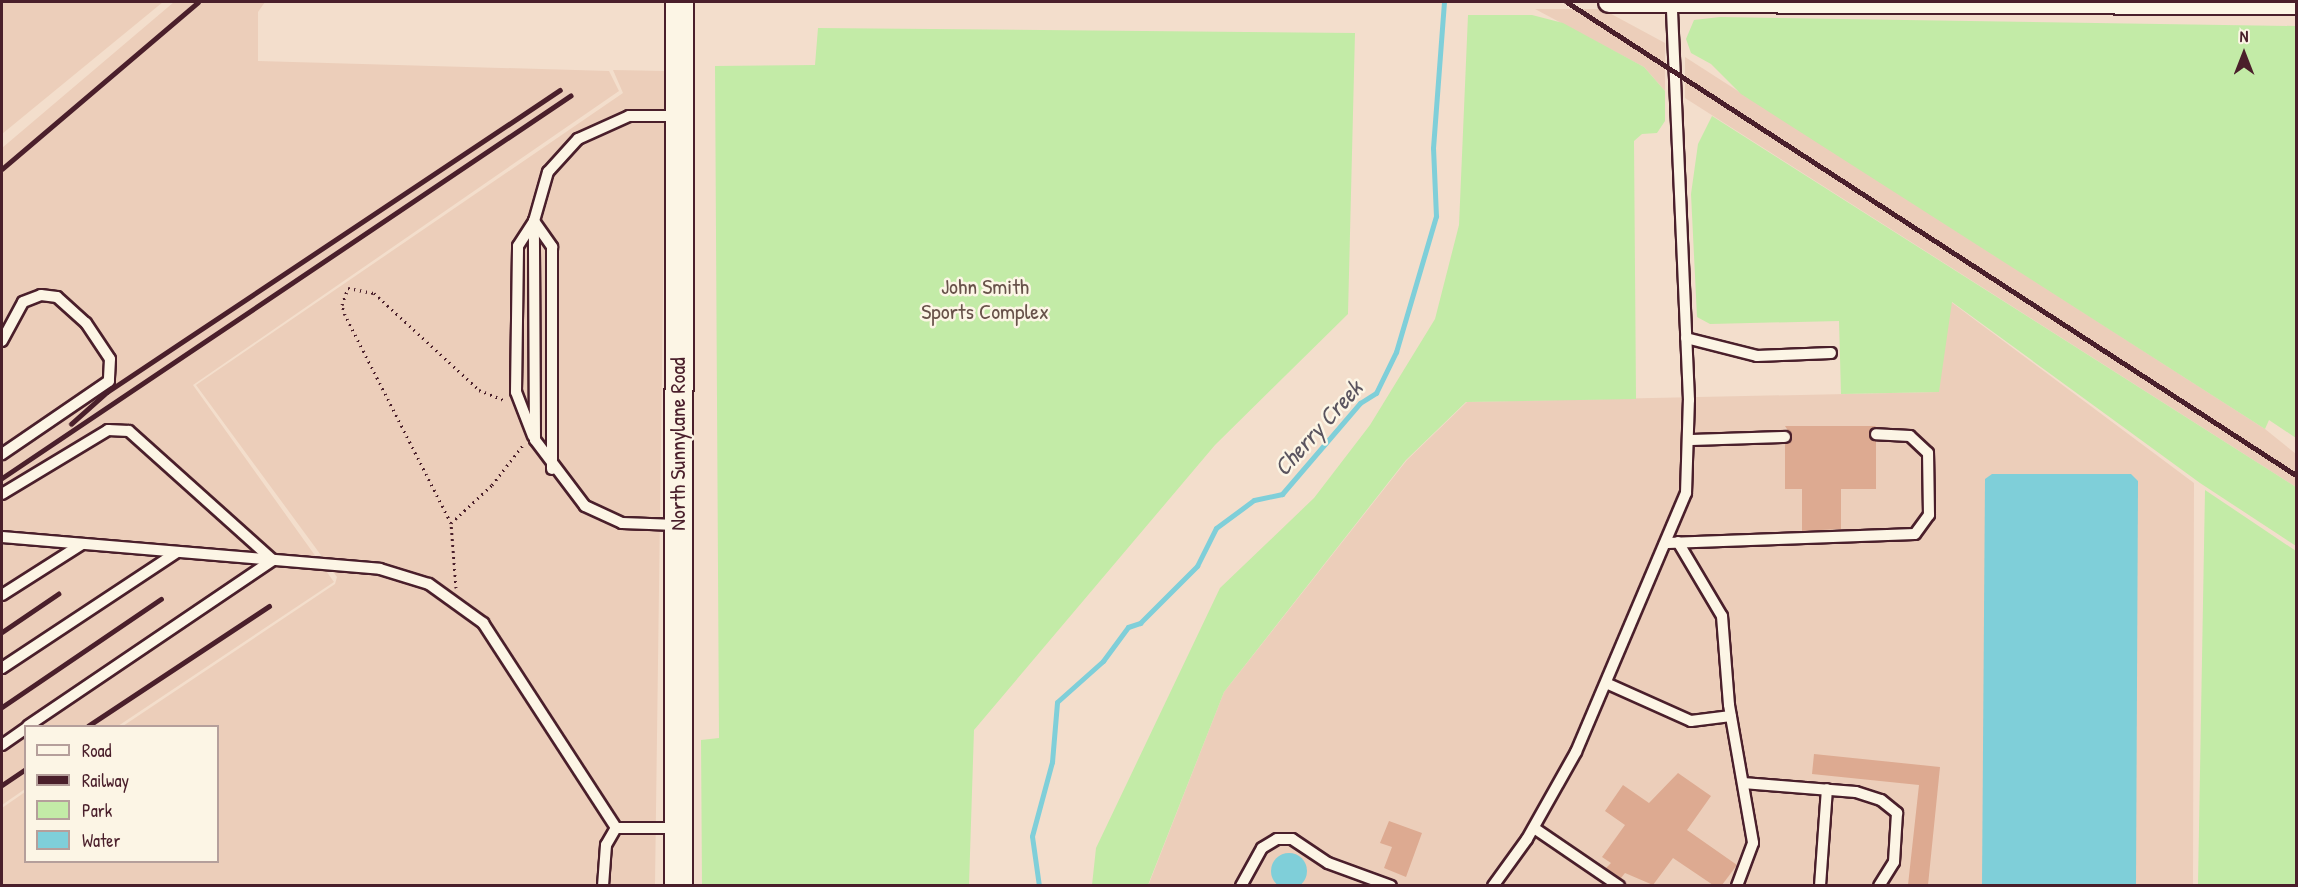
<!DOCTYPE html>
<html>
<head>
<meta charset="utf-8">
<style>
	body { margin:0 }
	#map { position:relative; width:2298px; height:887px; overflow:hidden; background:#f3decc; font-family:"Patrick Hand",sans-serif }
	div>[style] { position:absolute }
	[style*='--x'] { left:calc(var(--x)*1px); top:calc(var(--y)*1px); width:calc(var(--w)*1px); rotate:calc(var(--a)*1deg) }
	.built>* { inset:0; background:#ecceba }
	.green>* { inset:0; background:#c3eba7 }
	.water>* { inset:0; background:#7fcfd9 }
	.round { border-radius:50% }
	.stream>* { height:5px; margin:-2.5px; padding:0 2.5px; transform-origin:2.5px; border-radius:2.5px; background:#7fcfd9 }
	.building>* { inset:0; background:#ddaa91 }
	.path>* { height:3px; margin-top:-1.5px; transform-origin:0; background:repeating-linear-gradient(90deg,#4a1f2b 0 1.5px,transparent 0 6px) }
	.roads { filter:drop-shadow(2px 0 #4a1f2b) drop-shadow(-2px 0 #4a1f2b) drop-shadow(0 2px #4a1f2b) drop-shadow(0 -2px #4a1f2b) }
	.lane>* { height:10px; margin:-5px; padding:0 5px; transform-origin:5px; border-radius:5px; background:#fcf5e5 }
	.street>* { height:20px; margin:-10px; padding:0 10px; transform-origin:10px; border-radius:10px; background:#fcf5e5 }
	.secondary>* { height:27px; margin:-13.5px; padding:0 13.5px; transform-origin:13.5px; border-radius:13.5px; background:#fcf5e5 }
	.rail>* { height:4.5px; margin:-2.25px; padding:0 2.25px; transform-origin:2.25px; border-radius:2.25px; background:#4a1f2b }
	span { translate:-50% -50%; white-space:nowrap; text-align:center; line-height:1.15; -webkit-text-stroke:5px #fcf5e5; paint-order:stroke }
	.park-label { font-size:22px; color:#68524a }
	.street-label { font-size:22px; color:#4a1f2b }
	.water-label { font-size:24px; color:#5a545f; font-style:italic }
	.frame { position:absolute; inset:0; border:3px solid #4a1f2b; pointer-events:none }
	.legend { position:absolute; left:24px; top:725px; width:195px; height:138px; box-sizing:border-box; background:#fcf5e5; border:2px solid #b59f9b; margin:0; padding:8px 10px; list-style:none; font-size:18px; color:#4a1f2b }
	.legend li { display:flex; align-items:center; gap:12px; height:30px }
	.legend b { width:30px; border:2px solid #b59f9b }
	.north { position:absolute; left:2214px; top:24px; width:60px; height:60px; -webkit-text-stroke:4px #fcf5e5; paint-order:stroke; rotate:0deg; font-size:16px; font-weight:700; line-height:24px; text-align:center; color:#4a1f2b }
	.north::after { content:''; display:block; margin:auto; width:21px; height:27px; background:#4a1f2b; clip-path:polygon(50% 0,100% 100%,50% 72%,0 100%) }
</style>
</head>
<body>
<div id="map">
	<div class="built">
		<i style="clip-path:polygon(2px 2px,163px 2px,2px 134px)"></i>
		<i style="clip-path:polygon(174px 2px,265px 2px,258px 12px,258px 61px,609px 71px,619px 91px,193px 385px,334px 582px,118px 726px,26px 726px,25px 789px,2px 805px,2px 148px)"></i>
		<i style="clip-path:polygon(1535px 9px,1602px 9px,1665px 43px,1665px 91px,1644px 67px)"></i>
		<i style="clip-path:polygon(1685px 57px,2265px 429px,2296px 454px,2296px 487px,1685px 98px)"></i>
		<i style="clip-path:polygon(613px 70px,666px 71px,655px 885px,2px 885px,2px 808px,25px 792px,26px 862px,218px 862px,218px 726px,123px 726px,335px 584px,337px 577px,196px 385px,623px 93px)"></i>
		<i style="clip-path:polygon(1951px 302px,2194px 483px,2193px 885px,1148px 886px,1224px 692px,1407px 460px,1467px 402px,1938px 392px)"></i>
	</div>
	<div class="green">
		<i style="clip-path:polygon(1468px 15px,1532px 15px,1563px 23px,1644px 67px,1665px 91px,1665px 121px,1657px 133px,1642px 134px,1634px 141px,1636px 399px,1466px 402px,1406px 460px,1224px 692px,1148px 885px,1092px 885px,1096px 848px,1220px 588px,1314px 498px,1370px 425px,1435px 319px,1459px 225px)"></i>
		<i style="clip-path:polygon(1720px 17px,2296px 26px,2296px 438px,2269px 420px,2265px 429px,1741px 94px,1711px 64px,1691px 53px,1686px 39px,1694px 20px)"></i>
		<i style="clip-path:polygon(818px 28px,1355px 33px,1348px 314px,1215px 445px,974px 730px,969px 885px,702px 885px,701px 740px,719px 738px,715px 66px,815px 65px)"></i>
		<i style="clip-path:polygon(1712px 116px,2296px 487px,2296px 546px,2200px 483px,1952px 302px,1939px 392px,1841px 394px,1839px 321px,1710px 324px,1697px 317px,1691px 194px,1698px 144px)"></i>
		<i style="clip-path:polygon(2205px 490px,2296px 551px,2296px 885px,2198px 885px)"></i>
	</div>
	<div class="water">
		<i style="clip-path:polygon(1992px 474px,2131px 474px,2138px 481px,2136px 885px,1982px 885px,1985px 479px)"></i>
		<i class="round" style="left:1271px;top:853px;width:36px;height:36px"></i>
	</div>
	<div class="stream">
		<i style="--x:1039;--y:886;--w:50;--a:-98"></i>
		<i style="--x:1032;--y:836;--w:77;--a:-74.9"></i>
		<i style="--x:1052;--y:762;--w:60;--a:-85.2"></i>
		<i style="--x:1057;--y:702;--w:62;--a:-41.7"></i>
		<i style="--x:1103;--y:661;--w:42;--a:-53.7"></i>
		<i style="--x:1128;--y:627;--w:13;--a:-18"></i>
		<i style="--x:1140;--y:623;--w:81;--a:-45"></i>
		<i style="--x:1197;--y:566;--w:42;--a:-63.4"></i>
		<i style="--x:1216;--y:528;--w:47;--a:-36.4"></i>
		<i style="--x:1254;--y:500;--w:29;--a:-12"></i>
		<i style="--x:1282;--y:494;--w:120;--a:-49.4"></i>
		<i style="--x:1360;--y:403;--w:19;--a:-32"></i>
		<i style="--x:1376;--y:393;--w:46;--a:-64"></i>
		<i style="--x:1396;--y:352;--w:142;--a:-73.6"></i>
		<i style="--x:1436;--y:216;--w:68;--a:-92.5"></i>
		<i style="--x:1433;--y:148;--w:146;--a:-85.7"></i>
	</div>
	<div class="building">
		<i style="clip-path:polygon(1785px 426px,1876px 426px,1869px 434px,1876px 441px,1876px 489px,1841px 489px,1841px 529px,1802px 531px,1802px 489px,1785px 489px,1785px 444px,1792px 437px)"></i>
		<i style="clip-path:polygon(1814px 754px,1940px 767px,1928px 885px,1908px 885px,1919px 785px,1812px 774px)"></i>
		<i style="clip-path:polygon(1678px 773px,1711px 796px,1687px 830px,1737px 865px,1722px 885px,1713px 885px,1673px 858px,1653px 885px,1625px 873px,1621px 878px,1606px 868px,1611px 863px,1602px 857px,1625px 825px,1605px 811px,1623px 785px,1649px 803px)"></i>
		<i style="clip-path:polygon(1389px 821px,1422px 833px,1406px 877px,1384px 868px,1392px 847px,1380px 843px)"></i>
	</div>
	<div class="path">
		<i style="--x:451;--y:523;--w:56;--a:-42.8"></i>
		<i style="--x:492;--y:485;--w:51;--a:-52.2"></i>
		<i style="--x:456;--y:588;--w:65;--a:-94.4"></i>
		<i style="--x:451;--y:523;--w:233;--a:-117"></i>
		<i style="--x:345;--y:315;--w:10;--a:-107"></i>
		<i style="--x:342;--y:305;--w:18;--a:-71"></i>
		<i style="--x:348;--y:288;--w:26;--a:11"></i>
		<i style="--x:374;--y:293;--w:143;--a:42.7"></i>
		<i style="--x:479;--y:390;--w:27;--a:22"></i>
	</div>
	<div class="roads">
		<div class="lane">
			<i style="--x:1686;--y:338;--w:73;--a:14.2"></i>
			<i style="--x:1757;--y:356;--w:74;--a:-2.3"></i>
			<i style="--x:2;--y:341;--w:44;--a:-61.7"></i>
			<i style="--x:23;--y:302;--w:19;--a:-21"></i>
			<i style="--x:41;--y:295;--w:16;--a:7"></i>
			<i style="--x:57;--y:297;--w:39;--a:42"></i>
			<i style="--x:86;--y:323;--w:43;--a:56.3"></i>
			<i style="--x:110;--y:359;--w:22;--a:93"></i>
			<i style="--x:109;--y:381;--w:130;--a:145.7"></i>
			<i style="--x:533;--y:436;--w:47;--a:-111.1"></i>
			<i style="--x:516;--y:392;--w:146;--a:-89.2"></i>
			<i style="--x:518;--y:246;--w:30;--a:-57"></i>
			<i style="--x:534;--y:221;--w:32;--a:55"></i>
			<i style="--x:552;--y:247;--w:222;--a:90"></i>
			<i style="--x:1689;--y:440;--w:96;--a:-1.8"></i>
			<i style="--x:2;--y:494;--w:124;--a:-31.1"></i>
			<i style="--x:108;--y:430;--w:21;--a:3"></i>
			<i style="--x:129;--y:431;--w:193;--a:41.9"></i>
			<i style="--x:273;--y:560;--w:296;--a:145.9"></i>
			<i style="--x:677;--y:525;--w:55;--a:-177.9"></i>
			<i style="--x:622;--y:523;--w:41;--a:-155.3"></i>
			<i style="--x:585;--y:506;--w:83;--a:-127.1"></i>
			<i style="--x:535;--y:440;--w:219;--a:-90.3"></i>
			<i style="--x:534;--y:221;--w:51;--a:-74.1"></i>
			<i style="--x:548;--y:172;--w:45;--a:-47.7"></i>
			<i style="--x:578;--y:139;--w:56;--a:-24.3"></i>
			<i style="--x:629;--y:116;--w:49;--a:0"></i>
			<i style="--x:2;--y:537;--w:379;--a:4.8"></i>
			<i style="--x:380;--y:569;--w:51;--a:17"></i>
			<i style="--x:429;--y:584;--w:67;--a:35.8"></i>
			<i style="--x:483;--y:623;--w:244;--a:57"></i>
			<i style="--x:616;--y:828;--w:62;--a:0"></i>
			<i style="--x:1678;--y:542;--w:86;--a:59.3"></i>
			<i style="--x:1722;--y:616;--w:89;--a:85.5"></i>
			<i style="--x:1729;--y:705;--w:140;--a:80.1"></i>
			<i style="--x:1753;--y:843;--w:46;--a:110.4"></i>
			<i style="--x:1668;--y:543;--w:247;--a:-2.1"></i>
			<i style="--x:1915;--y:534;--w:24;--a:-54"></i>
			<i style="--x:1929;--y:515;--w:62;--a:-90.9"></i>
			<i style="--x:1928;--y:453;--w:25;--a:-137"></i>
			<i style="--x:1910;--y:436;--w:34;--a:-177"></i>
			<i style="--x:2;--y:595;--w:95;--a:-32.5"></i>
			<i style="--x:2;--y:668;--w:210;--a:-33.5"></i>
			<i style="--x:1606;--y:683;--w:93;--a:24.1"></i>
			<i style="--x:1691;--y:721;--w:40;--a:-7.1"></i>
			<i style="--x:2;--y:745;--w:29;--a:-35"></i>
			<i style="--x:1743;--y:783;--w:113;--a:4.6"></i>
			<i style="--x:1856;--y:792;--w:26;--a:18"></i>
			<i style="--x:1881;--y:800;--w:21;--a:39"></i>
			<i style="--x:1897;--y:813;--w:49;--a:93.5"></i>
			<i style="--x:1894;--y:862;--w:28;--a:122"></i>
			<i style="--x:1534;--y:828;--w:103;--a:34.3"></i>
			<i style="--x:603;--y:886;--w:41;--a:-85.8"></i>
			<i style="--x:606;--y:845;--w:20;--a:-60"></i>
			<i style="--x:1241;--y:886;--w:43;--a:-61.1"></i>
			<i style="--x:1262;--y:848;--w:17;--a:-31"></i>
			<i style="--x:1277;--y:839;--w:15;--a:0"></i>
			<i style="--x:1292;--y:839;--w:43;--a:33.7"></i>
			<i style="--x:1328;--y:863;--w:67;--a:20.1"></i>
			<i style="--x:1493;--y:886;--w:58;--a:-54.1"></i>
			<i style="--x:1527;--y:839;--w:100;--a:-60.6"></i>
			<i style="--x:1576;--y:752;--w:281;--a:-67"></i>
			<i style="--x:1686;--y:493;--w:93;--a:-88.2"></i>
			<i style="--x:1689;--y:400;--w:397;--a:-92.5"></i>
			<i style="--x:1820;--y:886;--w:97;--a:-85.9"></i>
		</div>
		<div class="street">
			<i style="--x:1609;--y:2;--w:687;--a:0.17"></i>
		</div>
		<div class="secondary">
			<i style="--x:678;--y:886;--w:884;--a:-89.94"></i>
		</div>
	</div>
	<div class="rail">
		<i style="--x:1567;--y:2;--w:869;--a:32.98"></i>
		<i style="--x:2;--y:169;--w:257;--a:-40.4"></i>
		<i style="--x:71;--y:424;--w:48;--a:-41.6"></i>
		<i style="--x:107;--y:392;--w:544;--a:-33.69"></i>
		<i style="--x:2;--y:478;--w:685;--a:-33.92"></i>
		<i style="--x:2;--y:632;--w:68;--a:-34.2"></i>
		<i style="--x:2;--y:707;--w:192;--a:-34.2"></i>
		<i style="--x:88;--y:726;--w:217;--a:-33.5"></i>
		<i style="--x:2;--y:785;--w:29;--a:-34"></i>
	</div>
	<div class="park-label">
		<span style="left:985px;top:299px">John Smith<br>Sports Complex</span>
	</div>
	<div class="street-label">
		<span style="left:678px;top:444px;rotate:-90deg">North Sunnylane Road</span>
	</div>
	<div class="water-label">
		<span style="left:1318px;top:428px;rotate:-48deg">Cherry Creek</span>
	</div>
	<div class="frame"></div>
	<ul class="legend">
	<li><b style="height:8px;background:#fcf5e5"></b>Road</li>
	<li><b style="height:8px;background:#4a1f2b"></b>Railway</li>
	<li><b style="height:16px;background:#c3eba7"></b>Park</li>
	<li><b style="height:16px;background:#7fcfd9"></b>Water</li>
	</ul>
	<div class="north">N</div>
</div>
</body>
</html>
